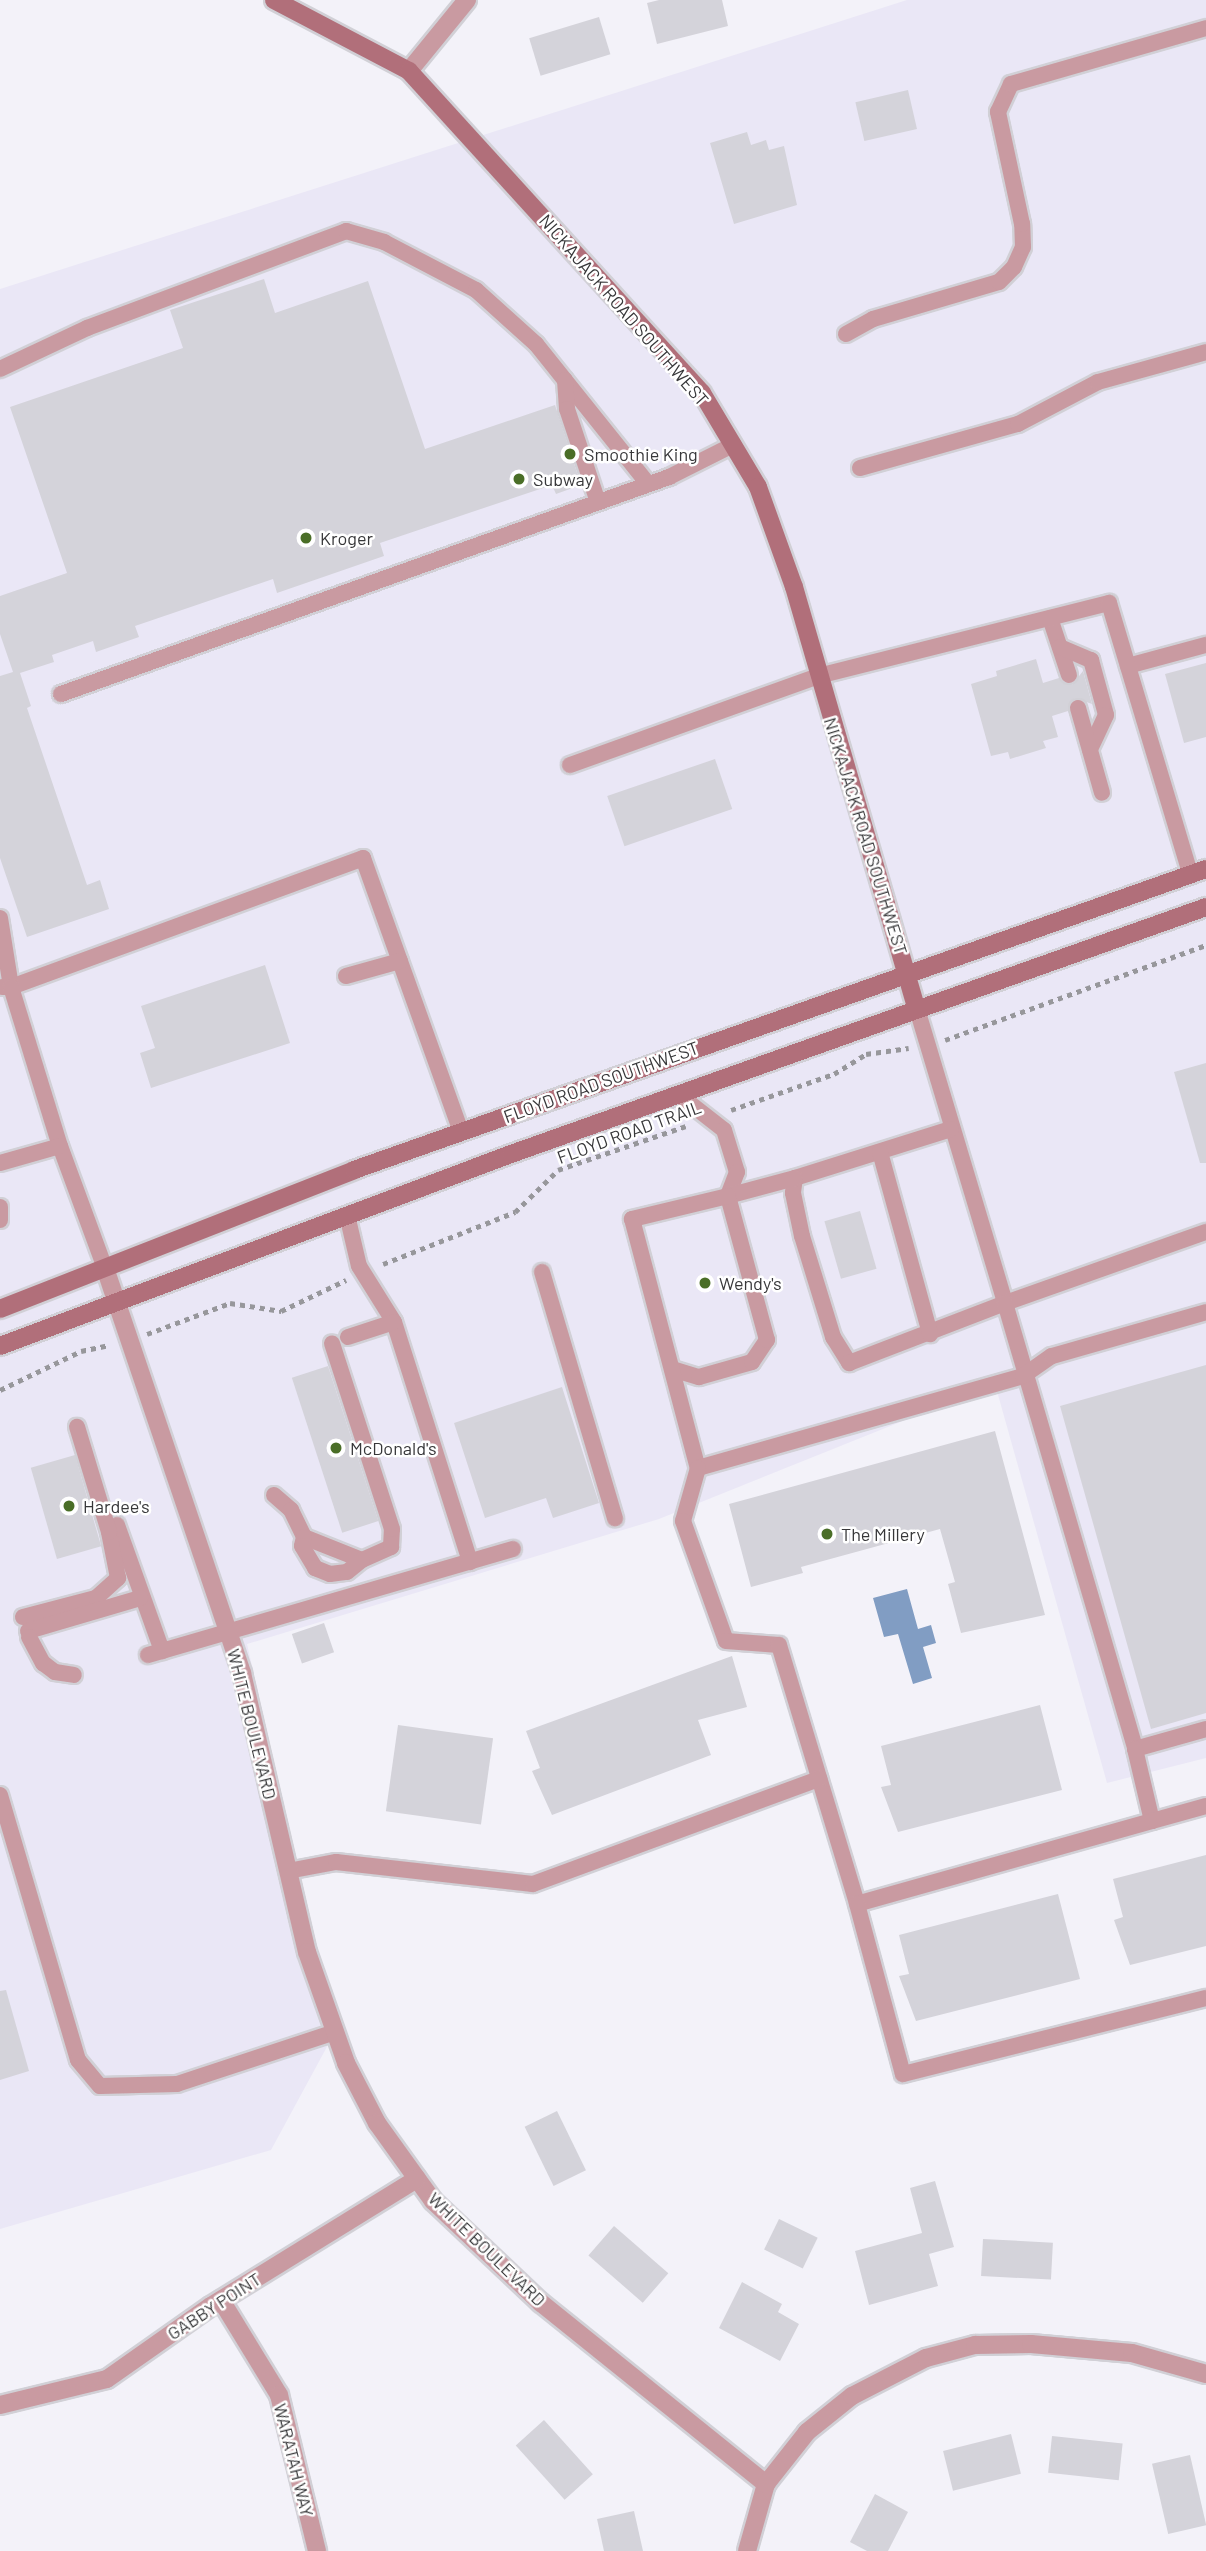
<!DOCTYPE html>
<html>
<head>
<meta charset="utf-8">
<style>
	body { margin:0 }
	#map { position:relative; width:1206px; height:2551px; overflow:hidden; background:#f3f2f9; font-family:Barlow,sans-serif }
	div>[style] { position:absolute }
	[style*='--x'] { left:calc(var(--x)*1px); top:calc(var(--y)*1px); width:calc(var(--w)*1px); rotate:calc(var(--a)*1deg) }
	.built>* { inset:0; background:#eae7f6 }
	.water>* { inset:0; background:#819dc3 }
	.building>* { inset:0; background:#d4d3da; transform-origin:0 0 }
	.path>* { height:4.5px; margin-top:-2.25px; transform-origin:0; background:repeating-linear-gradient(90deg,#97979b 0 5px,transparent 0 10px) }
	.roads { filter:drop-shadow(2px 0 #d1d0d6) drop-shadow(-2px 0 #d1d0d6) drop-shadow(0 2px #d1d0d6) drop-shadow(0 -2px #d1d0d6) }
	.lane>* { height:16px; margin:-8px; padding:0 8px; transform-origin:8px; border-radius:8px; background:#c99aa1 }
	.street>* { height:18px; margin:-9px; padding:0 9px; transform-origin:9px; border-radius:9px; background:#c99aa1 }
	.secondary>* { height:18px; margin:-9px; padding:0 9px; transform-origin:9px; border-radius:9px; background:#b16f7a }
	.dots>* { width:19px; height:19px; translate:-50% -50%; box-sizing:border-box; border:4px solid #fff; border-radius:50% }
	span { translate:-50% -50%; white-space:nowrap; text-align:center; line-height:1.15; -webkit-text-stroke:5px #fff; paint-order:stroke }
	.street-label { font-size:18px; color:#373739 }
	.poi-label { font-size:18px; color:#373739 }
	.left { translate:0 -50%; text-align:left }
</style>
</head>
<body>
<div id="map">
	<div class="built">
		<i style="clip-path:polygon(907px 0,1206px 0,1206px 1758px,1107px 1783px,995px 1384px,659px 1519px,247px 1644px,335px 2032px,271px 2150px,0 2229px,0 289px)"></i>
	</div>
	<div class="water">
		<i style="clip-path:polygon(907px 1589px,918px 1629px,931px 1625px,936px 1643px,923px 1647px,932px 1678px,913px 1684px,898px 1634px,884px 1637px,873px 1598px)"></i>
	</div>
	<div class="building">
		<i style="clip-path:polygon(659px 0,722px 0,728px 26px,657px 44px,647px 3px)"></i>
		<i style="left:599px;top:17px;width:39px;height:73px;rotate:73deg"></i>
		<i style="left:908px;top:90px;width:40px;height:54px;rotate:77deg"></i>
		<i style="clip-path:polygon(747px 132px,751px 145px,766px 140px,769px 150px,784px 146px,797px 205px,734px 224px,710px 143px)"></i>
		<i style="clip-path:polygon(264px 279px,275px 313px,368px 281px,425px 449px,555px 405px,581px 485px,556px 494px,552px 485px,380px 543px,384px 556px,277px 593px,273px 579px,135px 626px,139px 637px,96px 652px,93px 641px,52px 655px,54px 662px,20px 673px,31px 706px,27px 708px,87px 885px,100px 880px,109px 909px,27px 937px,0 858px,0 676px,13px 672px,0 634px,0 596px,67px 573px,10px 407px,183px 348px,170px 310px)"></i>
		<i style="clip-path:polygon(1036px 659px,1043px 683px,1059px 678px,1072px 685px,1083px 671px,1092px 704px,1075px 698px,1068px 711px,1052px 716px,1058px 737px,1043px 741px,1046px 748px,1010px 759px,1008px 752px,991px 756px,971px 684px,997px 676px,996px 671px)"></i>
		<i style="clip-path:polygon(1206px 663px,1206px 737px,1184px 743px,1165px 674px)"></i>
		<i style="left:715px;top:759px;width:53px;height:114px;rotate:71deg"></i>
		<i style="clip-path:polygon(265px 965px,290px 1043px,151px 1088px,140px 1053px,155px 1048px,141px 1006px)"></i>
		<i style="clip-path:polygon(1206px 1063px,1206px 1163px,1200px 1163px,1174px 1072px)"></i>
		<i style="left:860px;top:1211px;width:60px;height:37px;rotate:74deg"></i>
		<i style="clip-path:polygon(1206px 1365px,1206px 1713px,1151px 1729px,1060px 1406px)"></i>
		<i style="left:328px;top:1366px;width:163px;height:38px;rotate:72deg"></i>
		<i style="clip-path:polygon(562px 1387px,599px 1503px,553px 1518px,546px 1498px,485px 1518px,454px 1423px)"></i>
		<i style="clip-path:polygon(995px 1431px,1045px 1615px,961px 1633px,948px 1584px,955px 1582px,940px 1529px,801px 1567px,803px 1573px,751px 1587px,729px 1504px)"></i>
		<i style="left:75px;top:1455px;width:95px;height:46px;rotate:74deg"></i>
		<i style="left:324px;top:1623px;width:31px;height:34px;rotate:71deg"></i>
		<i style="clip-path:polygon(732px 1656px,747px 1707px,698px 1720px,711px 1755px,552px 1815px,532px 1771px,540px 1768px,526px 1731px)"></i>
		<i style="clip-path:polygon(1040px 1705px,1062px 1790px,898px 1832px,881px 1787px,891px 1785px,881px 1746px)"></i>
		<i style="left:398px;top:1725px;width:96px;height:87px;rotate:8deg"></i>
		<i style="clip-path:polygon(1206px 1855px,1206px 1946px,1130px 1965px,1114px 1920px,1123px 1917px,1113px 1879px)"></i>
		<i style="clip-path:polygon(1058px 1894px,1080px 1979px,916px 2021px,899px 1976px,909px 1974px,899px 1935px)"></i>
		<i style="clip-path:polygon(6px 1990px,29px 2071px,0 2080px,0 1991px)"></i>
		<i style="left:557px;top:2111px;width:66px;height:36px;rotate:64deg"></i>
		<i style="clip-path:polygon(935px 2181px,954px 2247px,929px 2254px,938px 2286px,869px 2305px,855px 2251px,922px 2233px,910px 2188px)"></i>
		<i style="left:779px;top:2219px;width:43px;height:34px;rotate:26deg"></i>
		<i style="left:614px;top:2226px;width:72px;height:39px;rotate:41deg"></i>
		<i style="left:983px;top:2239px;width:70px;height:37px;rotate:3deg"></i>
		<i style="clip-path:polygon(742px 2282px,782px 2304px,778px 2312px,799px 2324px,780px 2361px,719px 2328px)"></i>
		<i style="left:544px;top:2420px;width:73px;height:38px;rotate:48deg"></i>
		<i style="left:1011px;top:2434px;width:41px;height:70px;rotate:76deg"></i>
		<i style="left:1052px;top:2436px;width:71px;height:37px;rotate:6deg"></i>
		<i style="left:1190px;top:2455px;width:72px;height:39px;rotate:77deg"></i>
		<i style="clip-path:polygon(875px 2494px,908px 2512px,888px 2551px,867px 2551px,850px 2542px)"></i>
		<i style="clip-path:polygon(634px 2511px,643px 2551px,604px 2551px,597px 2519px)"></i>
	</div>
	<div class="path">
		<i style="--x:945;--y:1040;--w:278;--a:-20"></i>
		<i style="--x:731;--y:1110;--w:109;--a:-19.3"></i>
		<i style="--x:834;--y:1074;--w:38;--a:-32"></i>
		<i style="--x:866;--y:1054;--w:43;--a:-7.9"></i>
		<i style="--x:383;--y:1264;--w:142;--a:-21.5"></i>
		<i style="--x:515;--y:1212;--w:60;--a:-44.3"></i>
		<i style="--x:558;--y:1170;--w:135;--a:-19"></i>
		<i style="--x:147;--y:1334;--w:89;--a:-20.5"></i>
		<i style="--x:230;--y:1303;--w:52;--a:8.9"></i>
		<i style="--x:281;--y:1311;--w:72;--a:-25.5"></i>
		<i style="--x:0;--y:1390;--w:90;--a:-25.7"></i>
		<i style="--x:81;--y:1351;--w:29;--a:-12"></i>
	</div>
	<div class="roads">
		<div class="lane">
			<i style="--x:846;--y:334;--w:31;--a:-29"></i>
			<i style="--x:873;--y:319;--w:131;--a:-16.4"></i>
			<i style="--x:999;--y:282;--w:21;--a:-45"></i>
			<i style="--x:1014;--y:267;--w:22;--a:-66"></i>
			<i style="--x:1023;--y:247;--w:23;--a:-92"></i>
			<i style="--x:1022;--y:224;--w:115;--a:-102.1"></i>
			<i style="--x:998;--y:112;--w:31;--a:-65"></i>
			<i style="--x:1011;--y:84;--w:203;--a:-16"></i>
			<i style="--x:0;--y:369;--w:96;--a:-25.2"></i>
			<i style="--x:87;--y:328;--w:277;--a:-20.5"></i>
			<i style="--x:346;--y:231;--w:40;--a:16"></i>
			<i style="--x:384;--y:242;--w:104;--a:27.6"></i>
			<i style="--x:476;--y:290;--w:81;--a:42"></i>
			<i style="--x:536;--y:344;--w:179;--a:51.3"></i>
			<i style="--x:565;--y:380;--w:29;--a:86"></i>
			<i style="--x:567;--y:409;--w:98;--a:71.6"></i>
			<i style="--x:860;--y:468;--w:164;--a:-15.6"></i>
			<i style="--x:1018;--y:424;--w:90;--a:-27.7"></i>
			<i style="--x:1098;--y:382;--w:112;--a:-15.5"></i>
			<i style="--x:1050;--y:618;--w:60;--a:71.6"></i>
			<i style="--x:1060;--y:647;--w:34;--a:23"></i>
			<i style="--x:1091;--y:660;--w:57;--a:74.7"></i>
			<i style="--x:1106;--y:715;--w:38;--a:115"></i>
			<i style="--x:1128;--y:666;--w:81;--a:-15.1"></i>
			<i style="--x:61;--y:694;--w:646;--a:-19.64"></i>
			<i style="--x:669;--y:477;--w:72;--a:-26.6"></i>
			<i style="--x:1078;--y:708;--w:88;--a:74.2"></i>
			<i style="--x:570;--y:765;--w:263;--a:-19.7"></i>
			<i style="--x:818;--y:676;--w:300;--a:-14.1"></i>
			<i style="--x:1109;--y:603;--w:282;--a:73.3"></i>
			<i style="--x:0;--y:918;--w:70;--a:80.9"></i>
			<i style="--x:11;--y:987;--w:375;--a:-20.1"></i>
			<i style="--x:363;--y:858;--w:291;--a:70.3"></i>
			<i style="--x:346;--y:976;--w:56;--a:-15.5"></i>
			<i style="--x:2;--y:987;--w:9;--a:0"></i>
			<i style="--x:11;--y:987;--w:166;--a:72.9"></i>
			<i style="--x:60;--y:1146;--w:130;--a:69.8"></i>
			<i style="--x:917;--y:1009;--w:307;--a:73.3"></i>
			<i style="--x:1005;--y:1303;--w:213;--a:-19.5"></i>
			<i style="--x:678;--y:1094;--w:58;--a:38"></i>
			<i style="--x:724;--y:1130;--w:44;--a:72.8"></i>
			<i style="--x:737;--y:1172;--w:26;--a:111"></i>
			<i style="--x:951;--y:1129;--w:164;--a:162.6"></i>
			<i style="--x:795;--y:1178;--w:15;--a:98"></i>
			<i style="--x:793;--y:1193;--w:44;--a:78.2"></i>
			<i style="--x:802;--y:1236;--w:106;--a:72.9"></i>
			<i style="--x:833;--y:1337;--w:31;--a:58"></i>
			<i style="--x:849;--y:1363;--w:167;--a:-21"></i>
			<i style="--x:1005;--y:1303;--w:465;--a:73.7"></i>
			<i style="--x:1135;--y:1749;--w:74;--a:-15.7"></i>
			<i style="--x:880;--y:1152;--w:189;--a:74.6"></i>
			<i style="--x:0;--y:1163;--w:62;--a:-15.8"></i>
			<i style="--x:728;--y:1196;--w:69;--a:-15"></i>
			<i style="--x:0;--y:1207;--w:13;--a:90"></i>
			<i style="--x:347;--y:1215;--w:52;--a:76.8"></i>
			<i style="--x:359;--y:1266;--w:66;--a:58"></i>
			<i style="--x:394;--y:1322;--w:252;--a:72.4"></i>
			<i style="--x:542;--y:1272;--w:257;--a:73.5"></i>
			<i style="--x:348;--y:1337;--w:48;--a:-18.1"></i>
			<i style="--x:672;--y:1369;--w:28;--a:17"></i>
			<i style="--x:699;--y:1377;--w:55;--a:-15.8"></i>
			<i style="--x:752;--y:1362;--w:27;--a:-56"></i>
			<i style="--x:767;--y:1340;--w:149;--a:-105.2"></i>
			<i style="--x:728;--y:1196;--w:99;--a:166.5"></i>
			<i style="--x:632;--y:1219;--w:258;--a:75.2"></i>
			<i style="--x:698;--y:1468;--w:338;--a:-15.8"></i>
			<i style="--x:1023;--y:1376;--w:35;--a:-35"></i>
			<i style="--x:1052;--y:1356;--w:160;--a:-15.9"></i>
			<i style="--x:698;--y:1468;--w:55;--a:105.8"></i>
			<i style="--x:683;--y:1521;--w:127;--a:70.3"></i>
			<i style="--x:726;--y:1641;--w:53;--a:4.3"></i>
			<i style="--x:779;--y:1645;--w:270;--a:73.2"></i>
			<i style="--x:274;--y:1495;--w:23;--a:41"></i>
			<i style="--x:291;--y:1510;--w:30;--a:64"></i>
			<i style="--x:304;--y:1537;--w:62;--a:21.6"></i>
			<i style="--x:362;--y:1560;--w:32;--a:-24"></i>
			<i style="--x:391;--y:1547;--w:18;--a:-87"></i>
			<i style="--x:392;--y:1529;--w:195;--a:-107.9"></i>
			<i style="--x:117;--y:1525;--w:134;--a:70.3"></i>
			<i style="--x:304;--y:1537;--w:9;--a:103"></i>
			<i style="--x:302;--y:1546;--w:26;--a:59"></i>
			<i style="--x:315;--y:1568;--w:16;--a:22"></i>
			<i style="--x:330;--y:1574;--w:17;--a:-7"></i>
			<i style="--x:347;--y:1572;--w:19;--a:-39"></i>
			<i style="--x:23;--y:1617;--w:75;--a:-14.6"></i>
			<i style="--x:96;--y:1598;--w:30;--a:-42"></i>
			<i style="--x:118;--y:1578;--w:47;--a:-101.1"></i>
			<i style="--x:109;--y:1532;--w:110;--a:-106.9"></i>
			<i style="--x:28;--y:1631;--w:117;--a:-16.4"></i>
			<i style="--x:29;--y:1637;--w:30;--a:62"></i>
			<i style="--x:43;--y:1663;--w:15;--a:37"></i>
			<i style="--x:55;--y:1672;--w:19;--a:9"></i>
			<i style="--x:148;--y:1655;--w:380;--a:-16.2"></i>
			<i style="--x:1135;--y:1749;--w:74;--a:76.7"></i>
			<i style="--x:1152;--y:1821;--w:306;--a:164.3"></i>
			<i style="--x:857;--y:1904;--w:176;--a:74.9"></i>
			<i style="--x:903;--y:2074;--w:312;--a:-14.1"></i>
			<i style="--x:0;--y:1795;--w:276;--a:73.6"></i>
			<i style="--x:78;--y:2060;--w:34;--a:50"></i>
			<i style="--x:100;--y:2086;--w:77;--a:-1.5"></i>
			<i style="--x:177;--y:2084;--w:166;--a:-18.2"></i>
			<i style="--x:1152;--y:1821;--w:56;--a:-15.5"></i>
			<i style="--x:288;--y:1871;--w:49;--a:-10.6"></i>
			<i style="--x:336;--y:1862;--w:198;--a:6.4"></i>
			<i style="--x:533;--y:1884;--w:305;--a:-20.2"></i>
		</div>
		<div class="street">
			<i style="--x:409;--y:71;--w:92;--a:-50.8"></i>
			<i style="--x:105;--y:1268;--w:428;--a:71.3"></i>
			<i style="--x:242;--y:1673;--w:286;--a:76.9"></i>
			<i style="--x:307;--y:1952;--w:118;--a:70.6"></i>
			<i style="--x:346;--y:2063;--w:68;--a:62.7"></i>
			<i style="--x:377;--y:2123;--w:96;--a:54.3"></i>
			<i style="--x:433;--y:2201;--w:149;--a:43.4"></i>
			<i style="--x:541;--y:2303;--w:289;--a:38.8"></i>
			<i style="--x:221;--y:2300;--w:111;--a:58.6"></i>
			<i style="--x:279;--y:2395;--w:161;--a:76.3"></i>
			<i style="--x:0;--y:2405;--w:110;--a:-13.7"></i>
			<i style="--x:107;--y:2379;--w:127;--a:-35.1"></i>
			<i style="--x:211;--y:2306;--w:242;--a:-31.7"></i>
			<i style="--x:747;--y:2551;--w:70;--a:-74.2"></i>
			<i style="--x:766;--y:2484;--w:66;--a:-51.7"></i>
			<i style="--x:807;--y:2432;--w:58;--a:-38.7"></i>
			<i style="--x:852;--y:2396;--w:83;--a:-27.2"></i>
			<i style="--x:926;--y:2358;--w:51;--a:-14.9"></i>
			<i style="--x:975;--y:2345;--w:56;--a:-1"></i>
			<i style="--x:1031;--y:2344;--w:101;--a:5.1"></i>
			<i style="--x:1132;--y:2353;--w:77;--a:15.8"></i>
		</div>
		<div class="secondary">
			<i style="--x:274;--y:0;--w:153;--a:27.7"></i>
			<i style="--x:409;--y:71;--w:435;--a:47.7"></i>
			<i style="--x:702;--y:393;--w:109;--a:59.2"></i>
			<i style="--x:758;--y:487;--w:106;--a:70.2"></i>
			<i style="--x:794;--y:587;--w:440;--a:73.8"></i>
			<i style="--x:0;--y:1309;--w:380;--a:-21.4"></i>
			<i style="--x:354;--y:1170;--w:904;--a:-19.46"></i>
			<i style="--x:0;--y:1346;--w:546;--a:-20.59"></i>
			<i style="--x:511;--y:1154;--w:738;--a:-19.56"></i>
		</div>
	</div>
	<div class="dots">
		<i style="left:570px;top:454px;background:#4a6e27"></i>
		<i style="left:519px;top:479px;background:#4a6e27"></i>
		<i style="left:306px;top:538px;background:#4a6e27"></i>
		<i style="left:705px;top:1283px;background:#4a6e27"></i>
		<i style="left:336px;top:1448px;background:#4a6e27"></i>
		<i style="left:69px;top:1506px;background:#4a6e27"></i>
		<i style="left:827px;top:1534px;background:#4a6e27"></i>
	</div>
	<div class="street-label">
		<span style="left:624px;top:310px;rotate:49deg">NICKAJACK ROAD SOUTHWEST</span>
		<span style="left:866px;top:836px;rotate:73deg">NICKAJACK ROAD SOUTHWEST</span>
		<span style="left:601px;top:1082px;rotate:-20deg">FLOYD ROAD SOUTHWEST</span>
		<span style="left:629px;top:1132px;rotate:-20deg">FLOYD ROAD TRAIL</span>
		<span style="left:252px;top:1724px;rotate:76deg">WHITE BOULEVARD</span>
		<span style="left:487px;top:2249px;rotate:44deg">WHITE BOULEVARD</span>
		<span style="left:214px;top:2306px;rotate:-33deg">GABBY POINT</span>
		<span style="left:294px;top:2460px;rotate:76deg">WARATAH WAY</span>
	</div>
	<div class="poi-label">
		<span class="left" style="left:584px;top:454px">Smoothie King</span>
		<span class="left" style="left:533px;top:479px">Subway</span>
		<span class="left" style="left:320px;top:538px">Kroger</span>
		<span class="left" style="left:719px;top:1283px">Wendy's</span>
		<span class="left" style="left:350px;top:1448px">McDonald's</span>
		<span class="left" style="left:83px;top:1506px">Hardee's</span>
		<span class="left" style="left:841px;top:1534px">The Millery</span>
	</div>
</div>
</body>
</html>
